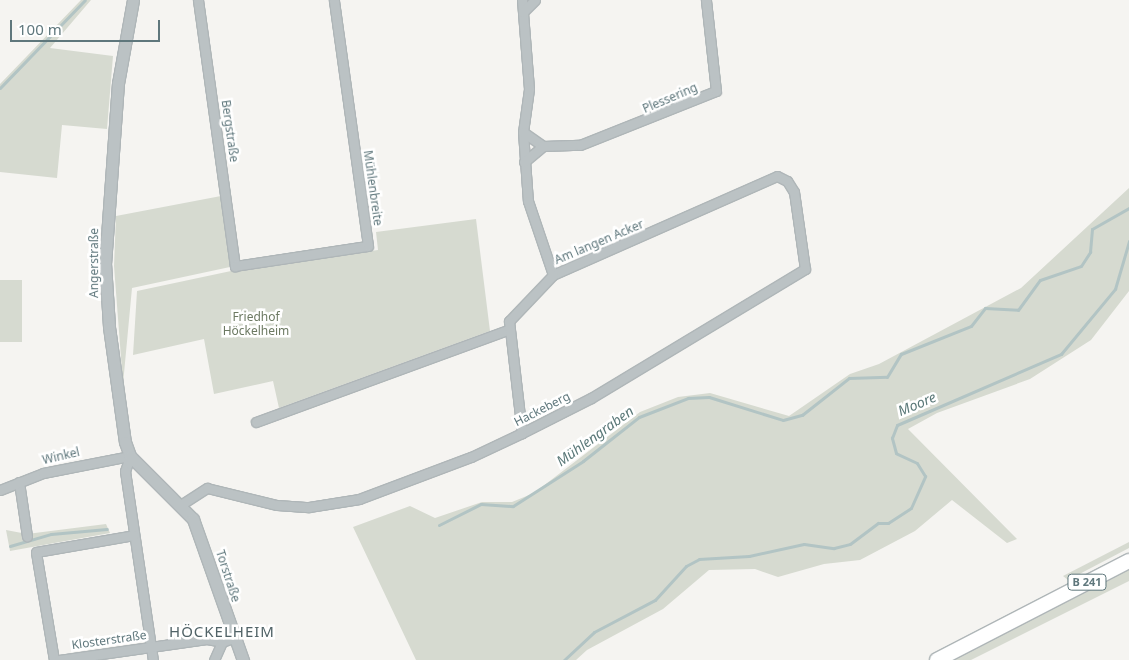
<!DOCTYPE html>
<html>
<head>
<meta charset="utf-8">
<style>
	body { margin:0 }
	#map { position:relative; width:1129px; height:660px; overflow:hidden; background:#f5f4f1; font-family:"Noto Sans",sans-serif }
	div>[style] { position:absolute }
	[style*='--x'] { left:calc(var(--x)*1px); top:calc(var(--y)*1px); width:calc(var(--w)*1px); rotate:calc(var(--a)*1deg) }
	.green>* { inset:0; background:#d6dad0; transform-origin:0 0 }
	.stream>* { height:3px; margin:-1.5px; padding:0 1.5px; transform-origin:1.5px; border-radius:1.5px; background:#b2c4c4 }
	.roads { filter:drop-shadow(1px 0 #afb6b8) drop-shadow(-1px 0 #afb6b8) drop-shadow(0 1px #afb6b8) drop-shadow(0 -1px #afb6b8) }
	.minor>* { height:9px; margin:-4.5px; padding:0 4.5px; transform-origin:4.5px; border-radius:4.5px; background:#bbc2c4 }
	.tertiary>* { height:11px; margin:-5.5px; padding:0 5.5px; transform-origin:5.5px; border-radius:5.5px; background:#bbc2c4 }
	.primary>* { height:14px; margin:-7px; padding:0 7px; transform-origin:7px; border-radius:7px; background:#fff }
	span { translate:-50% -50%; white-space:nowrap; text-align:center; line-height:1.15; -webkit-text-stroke:5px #fff; paint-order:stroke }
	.shield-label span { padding:1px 4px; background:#fff; border:1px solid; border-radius:4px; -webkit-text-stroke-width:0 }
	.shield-label { font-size:11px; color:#5f777c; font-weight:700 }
	.street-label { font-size:12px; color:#5f777c }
	.park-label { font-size:12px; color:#6c7962 }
	.water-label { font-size:14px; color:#5a7878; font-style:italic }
	.quarter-label { font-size:15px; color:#516367; letter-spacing:1px }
	.scale { position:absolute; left:10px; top:20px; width:150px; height:22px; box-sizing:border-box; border:2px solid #5f777c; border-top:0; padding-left:6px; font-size:15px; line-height:18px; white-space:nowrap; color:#5f777c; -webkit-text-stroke:4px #fff; paint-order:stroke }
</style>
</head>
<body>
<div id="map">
	<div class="green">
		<i style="clip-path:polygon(81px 0,91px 0,50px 48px,113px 56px,107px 129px,62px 125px,57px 178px,0 172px,0 84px)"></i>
		<i style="clip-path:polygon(1129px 188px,1129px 291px,1091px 340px,1030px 379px,937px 413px,908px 429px,1017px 539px,1007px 543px,952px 500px,915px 531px,860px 560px,824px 564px,778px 577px,755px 569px,709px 570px,663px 609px,587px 650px,576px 660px,416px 660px,353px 527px,410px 506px,435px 518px,482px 502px,512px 502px,534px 493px,640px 412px,678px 397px,710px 393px,789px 416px,850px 374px,879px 364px,1021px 288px)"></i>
		<i style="clip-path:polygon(221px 196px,230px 267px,132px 288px,123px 384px,114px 266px,116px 216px)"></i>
		<i style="clip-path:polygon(476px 219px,490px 331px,279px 408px,273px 381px,214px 394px,204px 339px,133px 355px,137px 291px,231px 271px,378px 250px,376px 232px)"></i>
		<i style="left:0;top:280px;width:22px;height:62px"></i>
		<i style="clip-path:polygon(106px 524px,110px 533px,10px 551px,6px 530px,27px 534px)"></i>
		<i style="clip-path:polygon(1129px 542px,1129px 548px,1068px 580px,1063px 576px)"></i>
		<i style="clip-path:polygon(1129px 568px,1129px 581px,971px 660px,953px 660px)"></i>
	</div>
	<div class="stream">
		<i style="--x:0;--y:88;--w:122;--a:-46"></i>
		<i style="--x:439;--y:525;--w:47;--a:-26.6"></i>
		<i style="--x:481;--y:504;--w:32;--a:4"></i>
		<i style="--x:513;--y:506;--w:83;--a:-32.7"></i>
		<i style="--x:583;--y:461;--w:71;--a:-38.2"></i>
		<i style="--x:639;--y:417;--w:53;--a:-21.2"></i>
		<i style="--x:688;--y:398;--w:21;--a:-3"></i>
		<i style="--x:709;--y:397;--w:77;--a:17.3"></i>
		<i style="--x:783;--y:420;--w:20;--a:-15"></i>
		<i style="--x:802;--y:415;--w:60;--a:-38.2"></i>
		<i style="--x:849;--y:378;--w:38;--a:-2"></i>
		<i style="--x:887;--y:377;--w:27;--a:-59"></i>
		<i style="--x:901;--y:354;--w:75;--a:-21.8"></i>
		<i style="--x:971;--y:326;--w:23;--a:-52"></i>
		<i style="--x:985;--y:308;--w:33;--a:3"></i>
		<i style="--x:1018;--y:310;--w:37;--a:-54"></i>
		<i style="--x:1040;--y:280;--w:43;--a:-18.9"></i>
		<i style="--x:1081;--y:266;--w:17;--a:-57"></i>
		<i style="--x:1090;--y:252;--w:23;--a:-85"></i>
		<i style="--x:1092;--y:229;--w:43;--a:-29.6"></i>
		<i style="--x:10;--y:546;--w:43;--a:-16.3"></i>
		<i style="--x:51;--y:534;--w:56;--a:-5.1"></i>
		<i style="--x:564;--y:660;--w:41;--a:-43"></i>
		<i style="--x:594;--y:632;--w:69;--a:-27.7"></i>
		<i style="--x:655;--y:600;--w:46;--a:-47.6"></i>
		<i style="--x:686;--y:566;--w:15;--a:-28"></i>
		<i style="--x:699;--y:559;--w:50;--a:-3.4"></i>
		<i style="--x:749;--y:556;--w:56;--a:-12.3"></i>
		<i style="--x:804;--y:544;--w:30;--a:8"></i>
		<i style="--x:834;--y:548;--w:16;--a:-14"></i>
		<i style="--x:850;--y:544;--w:35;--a:-37"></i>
		<i style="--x:878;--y:523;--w:10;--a:0"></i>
		<i style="--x:888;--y:523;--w:27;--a:-33"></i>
		<i style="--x:911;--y:508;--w:35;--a:-66"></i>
		<i style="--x:925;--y:476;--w:15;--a:-122"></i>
		<i style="--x:917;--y:463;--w:23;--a:-155"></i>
		<i style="--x:896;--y:453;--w:16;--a:-105"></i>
		<i style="--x:892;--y:438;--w:14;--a:-69"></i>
		<i style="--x:897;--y:425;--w:179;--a:-23.4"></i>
		<i style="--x:1061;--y:354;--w:85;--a:-50.3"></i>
		<i style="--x:1115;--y:289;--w:50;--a:-73.7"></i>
	</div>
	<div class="roads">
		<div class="minor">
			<i style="--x:198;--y:0;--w:269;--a:82.1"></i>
			<i style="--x:235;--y:266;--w:134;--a:-8.6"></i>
			<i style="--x:368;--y:246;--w:248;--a:-97.9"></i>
			<i style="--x:522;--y:0;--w:89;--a:85.5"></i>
			<i style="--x:529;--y:89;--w:43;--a:97.9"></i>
			<i style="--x:523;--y:132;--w:69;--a:85.9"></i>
			<i style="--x:528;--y:201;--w:78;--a:71.3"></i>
			<i style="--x:523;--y:12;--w:17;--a:-45"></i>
			<i style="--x:523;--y:132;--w:24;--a:35"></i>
			<i style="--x:543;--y:146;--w:37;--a:-2"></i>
			<i style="--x:580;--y:145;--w:146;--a:-21.7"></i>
			<i style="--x:716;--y:91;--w:92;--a:-96.3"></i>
			<i style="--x:524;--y:162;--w:25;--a:-40"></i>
			<i style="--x:256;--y:422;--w:268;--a:-20.1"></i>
			<i style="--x:19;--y:482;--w:55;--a:81.6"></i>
			<i style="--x:0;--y:490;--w:46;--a:-21.6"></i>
			<i style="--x:43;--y:473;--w:89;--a:-11.1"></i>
			<i style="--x:130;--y:456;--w:16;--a:108"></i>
			<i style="--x:125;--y:471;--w:191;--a:81.6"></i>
			<i style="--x:182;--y:504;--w:30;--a:-33"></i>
			<i style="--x:207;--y:488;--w:72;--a:13.7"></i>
			<i style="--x:277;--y:505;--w:32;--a:4"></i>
			<i style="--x:309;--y:507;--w:51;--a:-9.1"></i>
			<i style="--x:359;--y:499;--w:120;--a:-20.6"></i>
			<i style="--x:471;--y:457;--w:56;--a:-25.2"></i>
			<i style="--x:522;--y:433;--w:77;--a:-26.9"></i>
			<i style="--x:591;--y:398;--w:250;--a:-31.1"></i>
			<i style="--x:805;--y:269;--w:78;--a:-98.1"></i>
			<i style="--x:794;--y:192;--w:13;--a:-122"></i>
			<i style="--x:787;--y:181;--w:11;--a:-153"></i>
			<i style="--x:777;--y:176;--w:245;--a:156.2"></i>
			<i style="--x:553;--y:275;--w:64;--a:133.7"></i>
			<i style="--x:509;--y:321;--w:113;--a:83.4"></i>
			<i style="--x:54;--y:660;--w:109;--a:-99.5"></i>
			<i style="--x:36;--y:552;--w:99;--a:-9.8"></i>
			<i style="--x:59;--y:660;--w:149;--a:-8.1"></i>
			<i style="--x:207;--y:639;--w:15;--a:11"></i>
			<i style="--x:214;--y:660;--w:20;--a:-66"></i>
			<i style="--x:222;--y:642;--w:12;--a:-20"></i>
		</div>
		<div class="tertiary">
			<i style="--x:133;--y:0;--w:84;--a:100.2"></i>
			<i style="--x:118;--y:83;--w:180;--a:94.1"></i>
			<i style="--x:105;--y:263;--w:64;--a:86.4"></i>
			<i style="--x:109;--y:327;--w:116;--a:82.1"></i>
			<i style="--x:125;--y:442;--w:15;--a:70"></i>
			<i style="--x:130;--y:456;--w:89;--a:45"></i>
			<i style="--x:193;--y:519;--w:150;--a:70.5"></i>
		</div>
		<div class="primary">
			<i style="--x:937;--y:660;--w:216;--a:-27.3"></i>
		</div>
	</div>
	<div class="shield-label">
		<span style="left:1087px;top:582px">B 241</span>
	</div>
	<div class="street-label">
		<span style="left:670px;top:98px;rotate:-23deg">Plessering</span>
		<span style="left:230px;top:131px;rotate:82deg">Bergstraße</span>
		<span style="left:373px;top:188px;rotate:82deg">Mühlenbreite</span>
		<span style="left:599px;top:242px;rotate:-23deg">Am langen Acker</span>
		<span style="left:94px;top:263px;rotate:-90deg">Angerstraße</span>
		<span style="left:542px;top:409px;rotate:-27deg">Hackeberg</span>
		<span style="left:61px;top:456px;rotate:-13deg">Winkel</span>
		<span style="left:228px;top:576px;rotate:72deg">Torstraße</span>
		<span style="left:109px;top:640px;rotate:-8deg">Klosterstraße</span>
	</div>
	<div class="park-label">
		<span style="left:256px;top:324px">Friedhof<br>Höckelheim</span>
	</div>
	<div class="water-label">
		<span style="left:917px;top:404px;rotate:-23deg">Moore</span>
		<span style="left:595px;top:436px;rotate:-36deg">Mühlengraben</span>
	</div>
	<div class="quarter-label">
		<span style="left:222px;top:632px">HÖCKELHEIM</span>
	</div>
	<div class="scale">100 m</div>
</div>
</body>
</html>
